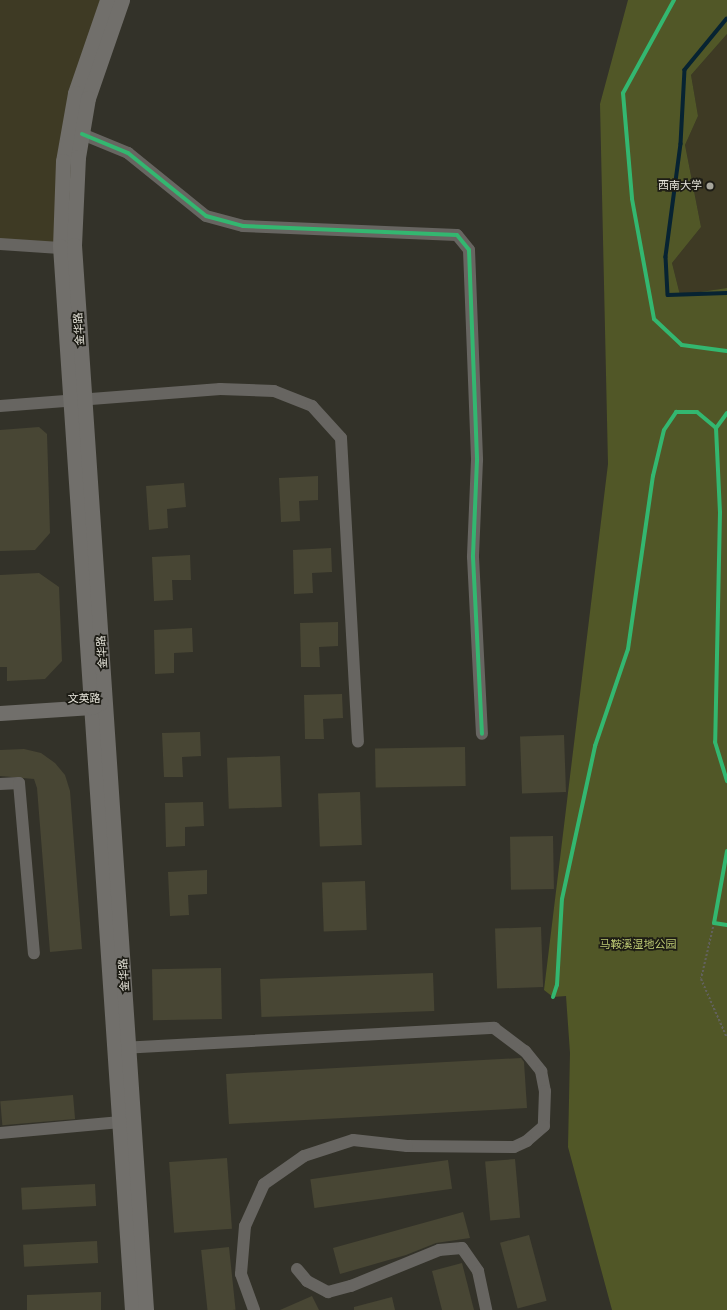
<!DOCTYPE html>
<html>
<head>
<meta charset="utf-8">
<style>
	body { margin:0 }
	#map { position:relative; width:727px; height:1310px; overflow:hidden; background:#333229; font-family:"Fira Sans Condensed","Noto Sans SC",sans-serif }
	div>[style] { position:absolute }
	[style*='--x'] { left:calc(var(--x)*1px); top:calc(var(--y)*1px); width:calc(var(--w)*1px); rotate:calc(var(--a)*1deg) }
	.built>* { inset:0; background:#3e3a24 }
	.green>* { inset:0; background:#515727 }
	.stream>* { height:3.5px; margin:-1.75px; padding:0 1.75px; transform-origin:1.75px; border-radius:1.75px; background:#072332 }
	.building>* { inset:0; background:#484634; transform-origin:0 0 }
	.path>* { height:2px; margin-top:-1px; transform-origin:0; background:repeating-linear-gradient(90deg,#62615d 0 2px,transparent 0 4px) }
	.minor>* { height:12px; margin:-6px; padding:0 6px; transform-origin:6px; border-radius:6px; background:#676561 }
	.major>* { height:15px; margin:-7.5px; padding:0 7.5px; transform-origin:7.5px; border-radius:7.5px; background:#716f6b }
	.cycleway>* { height:4px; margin:-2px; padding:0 2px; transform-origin:2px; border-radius:2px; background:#33b770 }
	.dots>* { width:11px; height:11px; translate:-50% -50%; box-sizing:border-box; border:2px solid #1d1c15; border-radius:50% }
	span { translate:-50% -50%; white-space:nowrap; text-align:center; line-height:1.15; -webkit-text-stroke:3.5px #1d1c15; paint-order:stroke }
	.poi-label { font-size:11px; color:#e6e4da }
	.right { translate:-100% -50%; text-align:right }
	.street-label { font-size:11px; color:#e6e4da }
	.park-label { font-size:11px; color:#bdca73 }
</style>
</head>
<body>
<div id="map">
	<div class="built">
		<i style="clip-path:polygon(0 0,107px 0,60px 246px,0 243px)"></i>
		<i style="clip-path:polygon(727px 34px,727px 288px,680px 295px,672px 263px,701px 227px,685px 145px,698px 116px,691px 75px)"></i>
	</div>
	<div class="green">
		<i style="clip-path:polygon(628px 0,727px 0,727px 34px,691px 75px,698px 116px,685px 145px,701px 227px,672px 263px,680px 295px,727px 288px,727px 1310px,612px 1310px,568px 1147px,570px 1053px,566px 996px,553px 997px,544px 990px,608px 464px,600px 104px)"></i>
	</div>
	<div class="stream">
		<i style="--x:727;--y:19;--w:66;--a:129.5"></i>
		<i style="--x:685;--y:70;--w:74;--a:93.1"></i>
		<i style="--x:681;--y:144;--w:114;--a:97.6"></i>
		<i style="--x:666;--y:257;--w:38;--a:87"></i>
		<i style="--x:668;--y:295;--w:59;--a:-1.9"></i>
	</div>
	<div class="building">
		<i style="clip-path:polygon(39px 427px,47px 434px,50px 533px,35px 550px,0 551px,0 430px)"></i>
		<i style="clip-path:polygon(318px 476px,318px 500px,299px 501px,300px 521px,281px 522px,279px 478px)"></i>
		<i style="clip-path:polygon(184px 483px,186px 507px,167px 509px,168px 528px,149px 530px,146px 486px)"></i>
		<i style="clip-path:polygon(331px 548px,332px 572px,312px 573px,313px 593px,294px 594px,293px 550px)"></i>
		<i style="clip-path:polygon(190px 555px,191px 580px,172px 580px,173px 600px,154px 601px,152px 557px)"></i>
		<i style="clip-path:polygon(39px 573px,59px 587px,62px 661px,45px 679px,7px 681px,7px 667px,0 667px,0 575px)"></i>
		<i style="clip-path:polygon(338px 622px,338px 646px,319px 647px,320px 667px,301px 667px,300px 623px)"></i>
		<i style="clip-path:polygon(192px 628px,193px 652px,174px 653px,174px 673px,155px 674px,154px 630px)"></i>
		<i style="clip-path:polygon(342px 694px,343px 718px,323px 719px,324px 739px,305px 739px,304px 695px)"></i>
		<i style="clip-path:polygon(200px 732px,201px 756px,182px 757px,183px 777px,164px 777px,162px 733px)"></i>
		<i style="left:564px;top:735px;width:57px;height:44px;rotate:88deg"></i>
		<i style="left:465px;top:747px;width:39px;height:90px;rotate:89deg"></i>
		<i style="clip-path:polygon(24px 749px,41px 753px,55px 763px,65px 775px,70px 791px,82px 949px,50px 952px,37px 788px,34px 779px,0 776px,0 750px)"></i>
		<i style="left:280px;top:756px;width:51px;height:53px;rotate:88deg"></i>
		<i style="left:360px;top:792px;width:53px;height:42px;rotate:88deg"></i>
		<i style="clip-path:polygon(203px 802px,204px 826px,185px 827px,185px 846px,166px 847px,165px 803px)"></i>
		<i style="left:553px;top:836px;width:53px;height:43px;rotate:89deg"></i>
		<i style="clip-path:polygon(207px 870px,207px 894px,188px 895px,189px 915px,170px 916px,168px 872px)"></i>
		<i style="left:365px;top:881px;width:49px;height:43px;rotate:88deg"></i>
		<i style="left:541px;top:927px;width:60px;height:46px;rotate:88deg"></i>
		<i style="left:221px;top:968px;width:51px;height:69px;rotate:89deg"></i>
		<i style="left:433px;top:973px;width:38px;height:173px;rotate:88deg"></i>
		<i style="clip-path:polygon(521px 1058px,524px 1062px,527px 1108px,229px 1124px,226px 1074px)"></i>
		<i style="left:73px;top:1095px;width:24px;height:73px;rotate:85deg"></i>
		<i style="left:227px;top:1158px;width:71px;height:58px;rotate:86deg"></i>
		<i style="left:515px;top:1159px;width:59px;height:30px;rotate:85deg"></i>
		<i style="left:448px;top:1160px;width:29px;height:139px;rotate:82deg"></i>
		<i style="left:95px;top:1184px;width:22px;height:74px;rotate:87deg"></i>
		<i style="clip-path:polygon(463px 1212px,470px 1238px,436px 1243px,406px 1255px,340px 1274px,333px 1248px)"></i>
		<i style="left:529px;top:1235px;width:68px;height:30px;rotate:75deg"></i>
		<i style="left:97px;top:1241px;width:22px;height:74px;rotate:87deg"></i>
		<i style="left:229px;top:1247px;width:63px;height:28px;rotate:84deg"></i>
		<i style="clip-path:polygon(462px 1263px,474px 1310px,442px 1310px,432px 1271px)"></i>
		<i style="clip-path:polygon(101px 1292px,101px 1310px,27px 1310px,27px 1295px)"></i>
		<i style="clip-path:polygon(312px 1296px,319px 1310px,280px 1310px)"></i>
		<i style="clip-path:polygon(392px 1297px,395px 1310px,354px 1310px,354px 1307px)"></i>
	</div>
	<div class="path">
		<i style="--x:714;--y:923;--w:57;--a:103.1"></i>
		<i style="--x:701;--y:979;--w:64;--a:66.2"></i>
	</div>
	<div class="minor">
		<i style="--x:82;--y:134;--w:50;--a:22.4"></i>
		<i style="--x:128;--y:153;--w:100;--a:38.9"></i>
		<i style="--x:206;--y:216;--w:38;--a:15"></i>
		<i style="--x:243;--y:226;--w:214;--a:2.4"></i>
		<i style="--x:457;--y:235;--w:19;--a:51"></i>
		<i style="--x:469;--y:250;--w:210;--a:87.8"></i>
		<i style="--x:477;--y:460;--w:97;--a:92.4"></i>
		<i style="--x:473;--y:557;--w:177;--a:87.1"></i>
		<i style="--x:0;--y:244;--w:60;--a:3.8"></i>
		<i style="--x:0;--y:406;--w:221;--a:-4.4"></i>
		<i style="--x:220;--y:389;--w:54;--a:2.1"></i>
		<i style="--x:274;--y:391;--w:41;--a:21.5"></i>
		<i style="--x:312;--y:406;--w:43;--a:47.8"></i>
		<i style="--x:341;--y:438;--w:304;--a:86.8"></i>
		<i style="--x:0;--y:784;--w:19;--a:-3"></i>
		<i style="--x:19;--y:783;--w:171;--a:85"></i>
		<i style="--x:121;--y:1048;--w:374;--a:-3.1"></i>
		<i style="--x:494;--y:1028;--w:39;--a:37"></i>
		<i style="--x:525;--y:1051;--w:26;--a:51"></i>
		<i style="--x:541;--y:1071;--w:20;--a:79"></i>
		<i style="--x:545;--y:1091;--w:35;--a:92"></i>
		<i style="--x:544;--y:1126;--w:23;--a:139"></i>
		<i style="--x:527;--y:1141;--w:14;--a:155"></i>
		<i style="--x:514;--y:1147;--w:107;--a:-179.5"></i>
		<i style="--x:407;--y:1146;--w:54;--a:-173.7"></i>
		<i style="--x:353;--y:1140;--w:52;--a:161.9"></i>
		<i style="--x:304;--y:1156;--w:49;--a:145"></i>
		<i style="--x:264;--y:1184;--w:46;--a:114.3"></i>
		<i style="--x:245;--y:1226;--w:48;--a:94.8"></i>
		<i style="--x:241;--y:1274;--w:38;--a:70"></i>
		<i style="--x:0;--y:1133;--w:121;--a:-5.2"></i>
		<i style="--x:297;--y:1269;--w:16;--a:50"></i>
		<i style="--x:307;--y:1281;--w:24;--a:28"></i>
		<i style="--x:328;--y:1292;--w:24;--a:-15"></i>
		<i style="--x:351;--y:1286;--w:95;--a:-22.2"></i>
		<i style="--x:439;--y:1250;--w:23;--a:-5"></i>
		<i style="--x:462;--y:1248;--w:28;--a:55"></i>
		<i style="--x:478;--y:1271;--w:40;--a:78"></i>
	</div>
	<div class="major">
		<i style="--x:107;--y:0;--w:98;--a:109"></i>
		<i style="--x:75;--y:93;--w:69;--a:100"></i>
		<i style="--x:63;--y:161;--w:85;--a:92"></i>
		<i style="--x:60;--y:246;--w:1066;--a:86.13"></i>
		<i style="--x:122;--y:0;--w:104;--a:109.1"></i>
		<i style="--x:88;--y:98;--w:60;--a:99.6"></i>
		<i style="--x:78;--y:157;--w:88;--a:92.6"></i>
		<i style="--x:74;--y:245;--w:1067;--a:86.13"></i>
		<i style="--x:0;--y:713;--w:92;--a:-3.7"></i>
		<i style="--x:92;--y:707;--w:10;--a:-29"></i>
	</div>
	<div class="cycleway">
		<i style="--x:674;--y:0;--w:106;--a:118.7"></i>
		<i style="--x:623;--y:93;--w:106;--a:85.1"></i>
		<i style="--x:632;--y:199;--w:122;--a:79.6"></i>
		<i style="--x:654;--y:319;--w:38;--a:43"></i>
		<i style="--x:682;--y:345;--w:45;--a:7.6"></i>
		<i style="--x:82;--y:134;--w:50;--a:22.4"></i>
		<i style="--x:128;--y:153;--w:100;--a:38.9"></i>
		<i style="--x:206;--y:216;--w:38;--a:15"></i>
		<i style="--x:243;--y:226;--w:214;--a:2.4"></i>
		<i style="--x:457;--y:235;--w:19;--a:51"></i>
		<i style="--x:469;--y:250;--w:210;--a:87.8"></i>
		<i style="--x:477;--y:460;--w:97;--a:92.4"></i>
		<i style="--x:473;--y:557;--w:177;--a:87.1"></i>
		<i style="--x:727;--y:413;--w:19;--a:126"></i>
		<i style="--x:716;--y:428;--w:84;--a:87.3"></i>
		<i style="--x:720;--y:512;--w:230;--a:91.2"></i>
		<i style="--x:715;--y:742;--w:41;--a:72.9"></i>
		<i style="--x:727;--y:851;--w:73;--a:100.2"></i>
		<i style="--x:714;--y:923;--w:13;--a:9"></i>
		<i style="--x:553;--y:997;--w:13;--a:-72"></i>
		<i style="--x:557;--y:985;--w:86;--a:-86.7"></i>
		<i style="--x:562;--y:899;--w:157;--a:-77.8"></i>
		<i style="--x:595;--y:746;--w:102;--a:-71.2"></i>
		<i style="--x:628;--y:649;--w:175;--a:-81.8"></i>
		<i style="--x:653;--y:476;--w:47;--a:-76.6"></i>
		<i style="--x:664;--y:430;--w:22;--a:-56"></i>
		<i style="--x:676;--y:412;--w:21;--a:0"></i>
		<i style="--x:697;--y:412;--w:25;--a:40"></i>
	</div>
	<div class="dots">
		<i style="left:710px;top:186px;background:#a7a69c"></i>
	</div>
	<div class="poi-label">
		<span class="right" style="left:702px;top:186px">西南大学</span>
	</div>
	<div class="street-label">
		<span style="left:80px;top:329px;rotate:-94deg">金华路</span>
		<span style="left:103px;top:652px;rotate:-94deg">金华路</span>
		<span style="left:84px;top:699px">文英路</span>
		<span style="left:125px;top:975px;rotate:-94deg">金华路</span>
	</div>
	<div class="park-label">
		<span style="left:638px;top:945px">马鞍溪湿地公园</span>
	</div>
</div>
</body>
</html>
